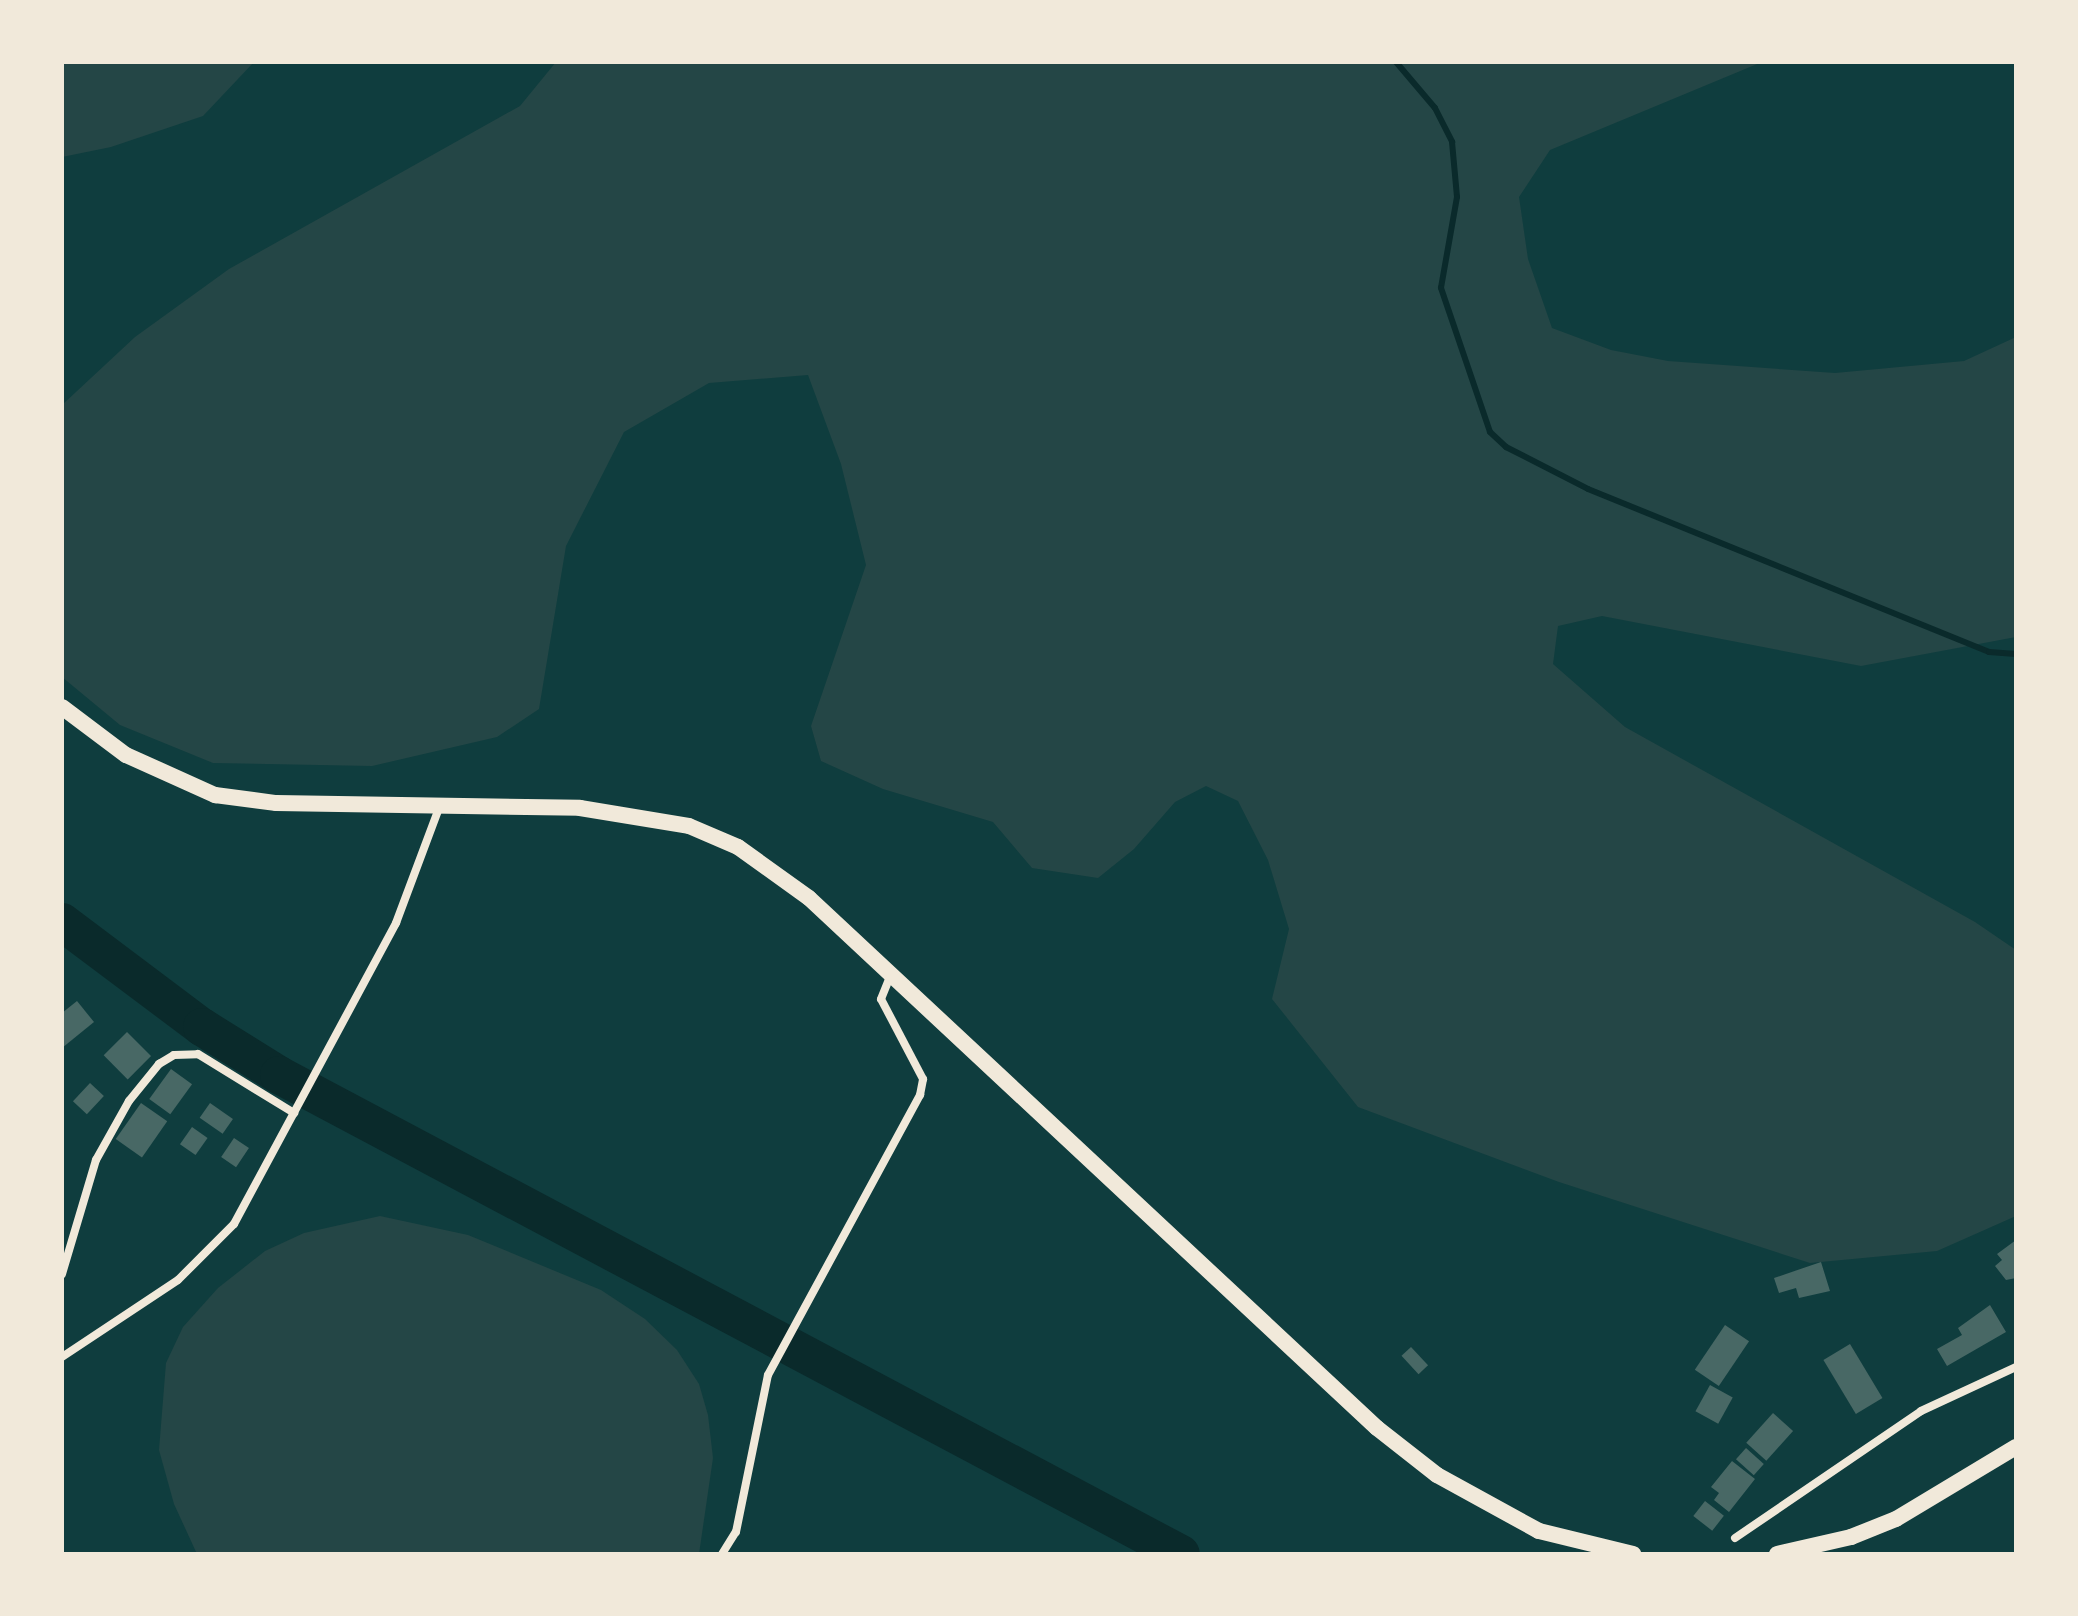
<!DOCTYPE html>
<html>
<head>
<meta charset="utf-8">
<style>
	body { margin:0 }
	#map { position:relative; width:2078px; height:1616px; overflow:hidden; background:#0f3d3e; font-family:"Golos Text",sans-serif }
	div>[style] { position:absolute }
	[style*='--x'] { left:calc(var(--x)*1px); top:calc(var(--y)*1px); width:calc(var(--w)*1px); rotate:calc(var(--a)*1deg) }
	.green>* { inset:0; background:#244646 }
	.stream>* { height:6px; margin:-3px; padding:0 3px; transform-origin:3px; border-radius:3px; background:#0a2a2b }
	.river>* { height:38px; margin:-19px; padding:0 19px; transform-origin:19px; border-radius:19px; background:#0a2a2b }
	.building>* { inset:0; background:#486865; transform-origin:0 0 }
	.minor>* { height:8px; margin:-4px; padding:0 4px; transform-origin:4px; border-radius:4px; background:#f1e9da }
	.trunk>* { height:16px; margin:-8px; padding:0 8px; transform-origin:8px; border-radius:8px; background:#f1e9da }
	span { translate:-50% -50%; white-space:nowrap; text-align:center; line-height:1.15; -webkit-text-stroke:8px #f1e9da; paint-order:stroke }
	.frame { position:absolute; inset:0; border:64px solid #f1e9da; pointer-events:none }
</style>
</head>
<body>
<div id="map">
	<div class="green">
		<i style="clip-path:polygon(62px 62px,254px 62px,203px 116px,111px 147px,62px 157px)"></i>
		<i style="clip-path:polygon(556px 62px,1762px 62px,1550px 150px,1519px 197px,1528px 259px,1552px 328px,1611px 350px,1668px 361px,1835px 373px,1964px 361px,2016px 337px,2016px 637px,1861px 666px,1602px 616px,1558px 626px,1553px 664px,1625px 727px,1975px 922px,2016px 950px,2016px 1216px,1937px 1251px,1810px 1263px,1559px 1182px,1358px 1107px,1272px 999px,1289px 929px,1268px 860px,1238px 801px,1206px 786px,1175px 802px,1134px 849px,1098px 878px,1032px 868px,993px 822px,883px 789px,821px 761px,811px 726px,866px 565px,841px 464px,808px 375px,709px 383px,624px 432px,566px 546px,539px 709px,497px 737px,372px 766px,213px 763px,120px 725px,62px 677px,62px 405px,135px 337px,229px 269px,520px 106px)"></i>
		<i style="clip-path:polygon(380px 1216px,468px 1235px,601px 1290px,645px 1319px,677px 1350px,699px 1384px,708px 1415px,713px 1458px,699px 1554px,197px 1554px,174px 1504px,159px 1450px,166px 1363px,183px 1327px,218px 1288px,265px 1251px,304px 1233px)"></i>
	</div>
	<div class="stream">
		<i style="--x:1396;--y:62;--w:60;--a:49.7"></i>
		<i style="--x:1435;--y:108;--w:38;--a:63"></i>
		<i style="--x:1452;--y:142;--w:55;--a:84.8"></i>
		<i style="--x:1457;--y:197;--w:92;--a:100"></i>
		<i style="--x:1441;--y:288;--w:152;--a:71.2"></i>
		<i style="--x:1490;--y:432;--w:22;--a:43"></i>
		<i style="--x:1506;--y:447;--w:92;--a:27.1"></i>
		<i style="--x:1588;--y:489;--w:433;--a:22.1"></i>
		<i style="--x:1989;--y:652;--w:27;--a:4"></i>
	</div>
	<div class="river">
		<i style="--x:62;--y:922;--w:175;--a:36.9"></i>
		<i style="--x:202;--y:1027;--w:91;--a:31.9"></i>
		<i style="--x:279;--y:1075;--w:1021;--a:27.97"></i>
	</div>
	<div class="building">
		<i style="clip-path:polygon(77px 1001px,94px 1022px,62px 1048px,62px 1013px)"></i>
		<i style="left:127px;top:1032px;width:34px;height:33px;rotate:45deg"></i>
		<i style="left:171px;top:1069px;width:26px;height:37px;rotate:36deg"></i>
		<i style="left:90px;top:1083px;width:19px;height:25px;rotate:43deg"></i>
		<i style="left:141px;top:1103px;width:32px;height:44px;rotate:35deg"></i>
		<i style="left:210px;top:1103px;width:28px;height:18px;rotate:35deg"></i>
		<i style="left:192px;top:1127px;width:19px;height:21px;rotate:35deg"></i>
		<i style="left:234px;top:1138px;width:18px;height:23px;rotate:34deg"></i>
		<i style="clip-path:polygon(2016px 1240px,2016px 1278px,2006px 1280px,1995px 1266px,2002px 1260px,1997px 1254px)"></i>
		<i style="clip-path:polygon(1821px 1262px,1830px 1291px,1799px 1298px,1796px 1288px,1779px 1293px,1774px 1278px)"></i>
		<i style="clip-path:polygon(1990px 1305px,2006px 1332px,1947px 1366px,1937px 1349px,1962px 1335px,1958px 1328px)"></i>
		<i style="left:1725px;top:1325px;width:29px;height:54px;rotate:34deg"></i>
		<i style="left:1850px;top:1344px;width:63px;height:31px;rotate:59deg"></i>
		<i style="left:1411px;top:1347px;width:25px;height:13px;rotate:47deg"></i>
		<i style="left:1710px;top:1385px;width:26px;height:30px;rotate:29deg"></i>
		<i style="left:1773px;top:1413px;width:27px;height:40px;rotate:42deg"></i>
		<i style="left:1746px;top:1448px;width:24px;height:15px;rotate:42deg"></i>
		<i style="clip-path:polygon(1732px 1461px,1755px 1479px,1729px 1512px,1714px 1500px,1719px 1493px,1711px 1487px)"></i>
		<i style="left:1705px;top:1501px;width:24px;height:19px;rotate:38deg"></i>
	</div>
	<div class="minor">
		<i style="--x:62;--y:1274;--w:119;--a:-73.4"></i>
		<i style="--x:96;--y:1160;--w:68;--a:-60.8"></i>
		<i style="--x:129;--y:1101;--w:48;--a:-51"></i>
		<i style="--x:159;--y:1064;--w:17;--a:-31"></i>
		<i style="--x:174;--y:1055;--w:24;--a:-2"></i>
		<i style="--x:198;--y:1054;--w:113;--a:31.6"></i>
		<i style="--x:62;--y:1357;--w:139;--a:-33.6"></i>
		<i style="--x:178;--y:1280;--w:79;--a:-45"></i>
		<i style="--x:234;--y:1224;--w:342;--a:-61.7"></i>
		<i style="--x:396;--y:923;--w:123;--a:-69.5"></i>
		<i style="--x:1735;--y:1538;--w:225;--a:-34.3"></i>
		<i style="--x:1921;--y:1411;--w:105;--a:-24.9"></i>
		<i style="--x:722;--y:1554;--w:26;--a:-58"></i>
		<i style="--x:736;--y:1532;--w:160;--a:-78.5"></i>
		<i style="--x:768;--y:1375;--w:319;--a:-61.5"></i>
		<i style="--x:920;--y:1095;--w:16;--a:-79"></i>
		<i style="--x:923;--y:1079;--w:90;--a:-117.7"></i>
		<i style="--x:881;--y:999;--w:27;--a:-68"></i>
	</div>
	<div class="trunk">
		<i style="--x:62;--y:707;--w:80;--a:36.9"></i>
		<i style="--x:126;--y:755;--w:98;--a:24.2"></i>
		<i style="--x:215;--y:795;--w:62;--a:7.5"></i>
		<i style="--x:276;--y:803;--w:304;--a:0.9"></i>
		<i style="--x:580;--y:808;--w:110;--a:9.4"></i>
		<i style="--x:689;--y:826;--w:53;--a:23.2"></i>
		<i style="--x:738;--y:847;--w:87;--a:35.7"></i>
		<i style="--x:809;--y:898;--w:777;--a:43.02"></i>
		<i style="--x:1377;--y:1428;--w:76;--a:38.1"></i>
		<i style="--x:1437;--y:1475;--w:116;--a:28.8"></i>
		<i style="--x:1539;--y:1531;--w:97;--a:13.7"></i>
		<i style="--x:1777;--y:1554;--w:76;--a:-12.9"></i>
		<i style="--x:1851;--y:1537;--w:48;--a:-21.8"></i>
		<i style="--x:1896;--y:1519;--w:140;--a:-31"></i>
	</div>
	<div class="frame"></div>
</div>
</body>
</html>
